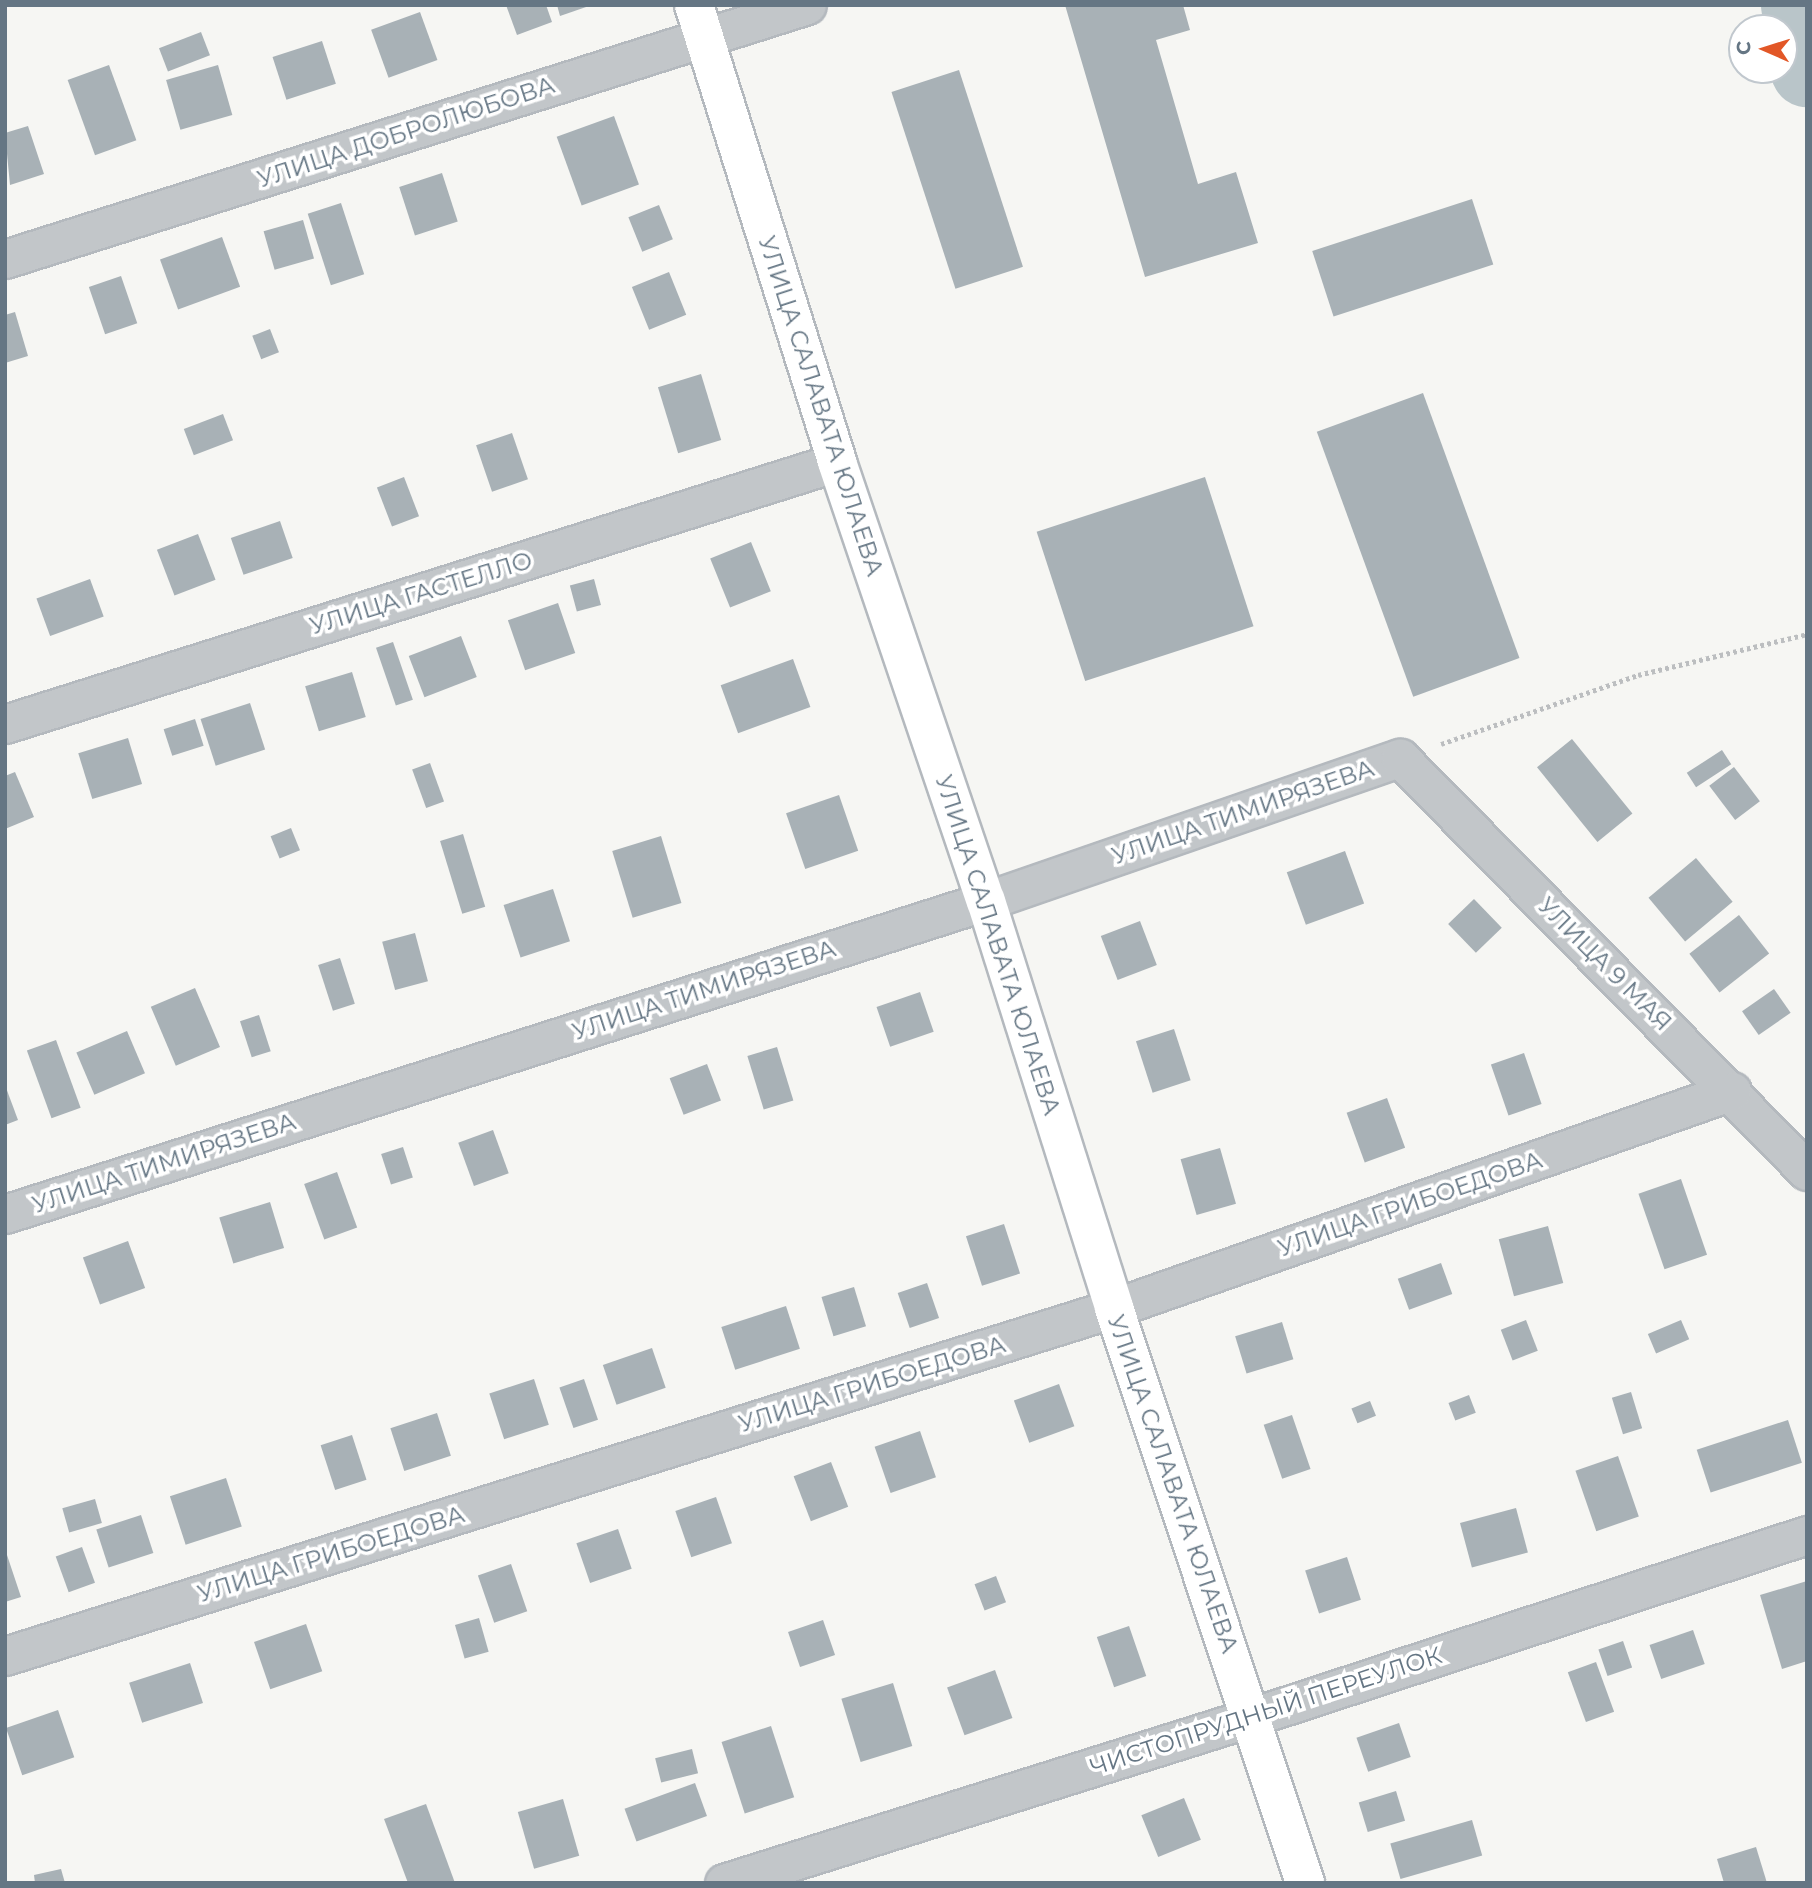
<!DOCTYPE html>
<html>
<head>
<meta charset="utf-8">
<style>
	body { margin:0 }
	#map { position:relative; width:1812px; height:1888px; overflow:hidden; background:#f6f6f3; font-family:Montserrat,sans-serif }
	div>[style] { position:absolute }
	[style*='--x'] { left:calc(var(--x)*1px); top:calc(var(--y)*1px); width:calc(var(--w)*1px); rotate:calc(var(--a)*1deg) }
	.river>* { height:72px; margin:-36px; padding:0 36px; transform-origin:36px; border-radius:36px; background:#b9c5c9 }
	.building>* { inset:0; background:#a8b1b6; transform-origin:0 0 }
	.path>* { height:4.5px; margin-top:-2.25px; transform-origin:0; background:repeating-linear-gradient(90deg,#bcbec0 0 3.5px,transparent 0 7px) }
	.roads { filter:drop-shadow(2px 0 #b4b9be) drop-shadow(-2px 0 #b4b9be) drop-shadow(0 2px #b4b9be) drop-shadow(0 -2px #b4b9be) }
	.street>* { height:37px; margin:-18.5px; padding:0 18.5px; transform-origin:18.5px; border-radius:18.5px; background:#c2c6c9 }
	.secondary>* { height:38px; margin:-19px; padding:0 19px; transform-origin:19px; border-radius:19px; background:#fff }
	span { translate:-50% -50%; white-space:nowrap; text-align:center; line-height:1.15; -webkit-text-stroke:7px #fff; paint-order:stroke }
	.street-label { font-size:24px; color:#657684 }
	.frame { position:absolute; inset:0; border:7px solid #657684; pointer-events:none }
	.north { position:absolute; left:1728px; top:14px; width:70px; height:70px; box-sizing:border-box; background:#fff; border:2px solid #c1c8ce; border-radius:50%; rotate:273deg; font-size:19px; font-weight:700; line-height:28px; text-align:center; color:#657684 }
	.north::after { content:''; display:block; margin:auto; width:24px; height:32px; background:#e25727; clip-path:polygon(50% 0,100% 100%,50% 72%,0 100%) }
</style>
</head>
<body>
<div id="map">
	<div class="river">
		<i style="--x:1797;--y:5;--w:67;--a:81.4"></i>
	</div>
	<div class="building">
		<i style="clip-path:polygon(506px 5px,546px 5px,552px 22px,517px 35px)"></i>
		<i style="clip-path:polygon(557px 5px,589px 5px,589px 6px,560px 16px)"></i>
		<i style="clip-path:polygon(1065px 5px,1183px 5px,1190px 30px,1156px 40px,1198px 184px,1236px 172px,1258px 243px,1145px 277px)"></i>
		<i style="left:420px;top:12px;width:51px;height:52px;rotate:70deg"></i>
		<i style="left:201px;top:32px;width:25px;height:45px;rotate:69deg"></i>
		<i style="left:322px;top:41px;width:45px;height:52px;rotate:72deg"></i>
		<i style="left:109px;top:65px;width:80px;height:44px;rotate:70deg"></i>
		<i style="left:218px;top:65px;width:52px;height:54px;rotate:74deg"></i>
		<i style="left:959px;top:70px;width:207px;height:71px;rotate:72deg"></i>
		<i style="left:614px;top:116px;width:73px;height:61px;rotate:70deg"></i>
		<i style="clip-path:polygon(28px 126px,44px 174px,10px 185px,5px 133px)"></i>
		<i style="left:442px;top:173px;width:51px;height:45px;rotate:72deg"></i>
		<i style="left:1472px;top:199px;width:69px;height:168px;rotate:72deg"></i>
		<i style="left:341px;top:203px;width:75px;height:35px;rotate:72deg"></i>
		<i style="left:659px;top:205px;width:37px;height:33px;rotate:68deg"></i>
		<i style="left:303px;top:220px;width:40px;height:41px;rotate:74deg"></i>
		<i style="left:222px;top:237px;width:53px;height:66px;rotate:70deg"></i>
		<i style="left:669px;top:272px;width:46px;height:40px;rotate:68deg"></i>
		<i style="left:121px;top:276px;width:50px;height:34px;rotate:71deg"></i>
		<i style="clip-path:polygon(15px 312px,28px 356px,5px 363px,5px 315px)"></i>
		<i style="left:270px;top:329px;width:25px;height:19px;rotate:69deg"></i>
		<i style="left:701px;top:374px;width:69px;height:45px;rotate:73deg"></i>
		<i style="left:1423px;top:393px;width:282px;height:113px;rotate:70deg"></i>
		<i style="left:223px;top:414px;width:28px;height:42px;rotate:69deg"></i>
		<i style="left:512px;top:433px;width:49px;height:38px;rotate:71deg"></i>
		<i style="left:404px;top:477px;width:42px;height:29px;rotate:69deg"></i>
		<i style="left:1205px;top:477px;width:157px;height:177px;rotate:72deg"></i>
		<i style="left:280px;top:521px;width:39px;height:52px;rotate:71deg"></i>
		<i style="left:198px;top:534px;width:49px;height:44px;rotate:69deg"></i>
		<i style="left:751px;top:542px;width:53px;height:44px;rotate:68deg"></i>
		<i style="left:90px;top:579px;width:40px;height:57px;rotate:70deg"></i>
		<i style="left:594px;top:579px;width:27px;height:25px;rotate:75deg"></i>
		<i style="left:558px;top:603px;width:53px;height:53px;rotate:71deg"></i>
		<i style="left:461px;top:636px;width:44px;height:56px;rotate:69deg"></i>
		<i style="left:393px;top:642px;width:61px;height:18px;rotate:71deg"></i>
		<i style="left:793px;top:659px;width:51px;height:77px;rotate:70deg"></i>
		<i style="left:352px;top:672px;width:47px;height:49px;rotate:73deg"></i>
		<i style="left:250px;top:703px;width:49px;height:52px;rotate:72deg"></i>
		<i style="left:195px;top:719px;width:28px;height:33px;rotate:72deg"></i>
		<i style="left:128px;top:738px;width:48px;height:52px;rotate:73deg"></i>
		<i style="left:1572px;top:739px;width:96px;height:45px;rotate:51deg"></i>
		<i style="left:1722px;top:750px;width:17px;height:42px;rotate:57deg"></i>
		<i style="left:430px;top:763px;width:41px;height:19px;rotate:70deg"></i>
		<i style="left:1734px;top:767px;width:43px;height:31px;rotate:53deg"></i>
		<i style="clip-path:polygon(15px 772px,34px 817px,5px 829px,5px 776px)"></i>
		<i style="left:839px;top:795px;width:59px;height:56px;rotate:71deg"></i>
		<i style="left:291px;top:828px;width:24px;height:22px;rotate:68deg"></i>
		<i style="left:463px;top:834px;width:76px;height:24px;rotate:73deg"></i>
		<i style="left:661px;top:836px;width:70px;height:51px;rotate:73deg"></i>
		<i style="left:1345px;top:851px;width:56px;height:62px;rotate:70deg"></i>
		<i style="left:1696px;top:858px;width:57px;height:62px;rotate:50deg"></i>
		<i style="left:553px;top:889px;width:55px;height:52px;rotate:72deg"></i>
		<i style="left:1474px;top:899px;width:40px;height:36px;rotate:46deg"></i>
		<i style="left:1739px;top:915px;width:49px;height:63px;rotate:52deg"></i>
		<i style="left:1140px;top:921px;width:47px;height:42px;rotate:69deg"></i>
		<i style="left:415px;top:933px;width:50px;height:34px;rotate:75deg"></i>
		<i style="left:340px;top:958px;width:48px;height:23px;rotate:72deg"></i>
		<i style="left:195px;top:988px;width:64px;height:48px;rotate:67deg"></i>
		<i style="left:1774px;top:989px;width:29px;height:39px;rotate:55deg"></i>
		<i style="left:920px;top:992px;width:42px;height:46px;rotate:71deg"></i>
		<i style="left:259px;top:1015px;width:38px;height:20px;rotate:72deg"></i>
		<i style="left:1174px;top:1029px;width:54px;height:40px;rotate:72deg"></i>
		<i style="left:127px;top:1031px;width:46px;height:55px;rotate:67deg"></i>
		<i style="left:56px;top:1040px;width:72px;height:31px;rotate:70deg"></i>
		<i style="left:777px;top:1047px;width:56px;height:31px;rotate:73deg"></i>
		<i style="left:1524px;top:1053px;width:54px;height:35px;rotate:71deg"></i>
		<i style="left:707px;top:1064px;width:39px;height:40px;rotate:69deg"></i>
		<i style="clip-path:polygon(5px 1085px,18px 1120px,5px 1125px)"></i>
		<i style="left:1387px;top:1098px;width:53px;height:43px;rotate:70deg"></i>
		<i style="left:493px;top:1130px;width:46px;height:37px;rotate:70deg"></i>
		<i style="left:403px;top:1147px;width:32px;height:23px;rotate:72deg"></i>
		<i style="left:1220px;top:1148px;width:58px;height:41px;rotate:74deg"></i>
		<i style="left:337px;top:1172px;width:59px;height:35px;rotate:70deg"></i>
		<i style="left:1681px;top:1179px;width:80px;height:45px;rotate:71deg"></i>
		<i style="left:270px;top:1202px;width:48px;height:53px;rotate:73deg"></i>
		<i style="left:1004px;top:1224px;width:52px;height:40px;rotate:72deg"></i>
		<i style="left:1548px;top:1226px;width:59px;height:51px;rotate:75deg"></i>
		<i style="left:128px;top:1241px;width:50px;height:48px;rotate:70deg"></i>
		<i style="left:1441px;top:1263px;width:33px;height:46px;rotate:70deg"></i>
		<i style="left:927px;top:1283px;width:37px;height:31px;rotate:71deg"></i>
		<i style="left:854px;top:1287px;width:41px;height:34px;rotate:73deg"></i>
		<i style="left:786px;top:1306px;width:45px;height:68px;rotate:72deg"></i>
		<i style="left:1526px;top:1320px;width:33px;height:27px;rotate:69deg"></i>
		<i style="left:1681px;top:1320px;width:21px;height:36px;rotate:67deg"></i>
		<i style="left:1282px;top:1322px;width:39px;height:49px;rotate:73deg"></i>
		<i style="left:652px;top:1348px;width:42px;height:52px;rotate:71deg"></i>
		<i style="left:534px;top:1379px;width:48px;height:47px;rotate:72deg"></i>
		<i style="left:584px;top:1379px;width:43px;height:26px;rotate:71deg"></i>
		<i style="left:1059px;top:1384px;width:45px;height:48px;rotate:70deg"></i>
		<i style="left:1631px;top:1392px;width:38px;height:20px;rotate:73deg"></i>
		<i style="left:1469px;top:1395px;width:19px;height:22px;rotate:69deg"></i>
		<i style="left:1370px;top:1401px;width:16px;height:20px;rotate:68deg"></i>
		<i style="left:437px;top:1413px;width:45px;height:49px;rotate:72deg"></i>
		<i style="left:1292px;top:1415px;width:57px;height:30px;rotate:71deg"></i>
		<i style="left:1788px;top:1420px;width:45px;height:96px;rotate:72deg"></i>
		<i style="left:920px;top:1431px;width:49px;height:48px;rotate:71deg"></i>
		<i style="left:352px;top:1435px;width:47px;height:33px;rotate:72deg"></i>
		<i style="left:1618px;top:1456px;width:64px;height:45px;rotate:71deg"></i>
		<i style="left:831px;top:1462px;width:48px;height:40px;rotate:69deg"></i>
		<i style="left:226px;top:1478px;width:51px;height:59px;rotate:72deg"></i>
		<i style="left:716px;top:1497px;width:49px;height:43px;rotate:71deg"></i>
		<i style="left:95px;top:1499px;width:25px;height:34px;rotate:74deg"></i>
		<i style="left:1516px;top:1508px;width:46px;height:58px;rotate:75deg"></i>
		<i style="left:141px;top:1515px;width:40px;height:47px;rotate:72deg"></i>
		<i style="left:618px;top:1529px;width:42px;height:44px;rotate:71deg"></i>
		<i style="left:82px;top:1547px;width:38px;height:28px;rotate:70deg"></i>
		<i style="clip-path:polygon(5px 1549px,21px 1597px,5px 1602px)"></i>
		<i style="left:1347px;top:1557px;width:45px;height:44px;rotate:72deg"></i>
		<i style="left:511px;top:1564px;width:50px;height:35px;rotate:71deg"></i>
		<i style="left:996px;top:1576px;width:28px;height:23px;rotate:69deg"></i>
		<i style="clip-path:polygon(1807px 1581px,1807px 1661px,1782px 1669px,1760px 1595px)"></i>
		<i style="left:479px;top:1618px;width:35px;height:25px;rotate:74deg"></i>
		<i style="left:823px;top:1620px;width:37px;height:37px;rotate:71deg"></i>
		<i style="left:306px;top:1624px;width:50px;height:55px;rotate:71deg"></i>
		<i style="left:1129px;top:1626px;width:53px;height:34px;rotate:71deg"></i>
		<i style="left:1693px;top:1630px;width:36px;height:46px;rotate:71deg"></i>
		<i style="left:1623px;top:1641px;width:28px;height:26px;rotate:71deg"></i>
		<i style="left:1596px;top:1662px;width:53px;height:30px;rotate:70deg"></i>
		<i style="left:190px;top:1663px;width:42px;height:64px;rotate:72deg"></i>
		<i style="left:995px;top:1670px;width:51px;height:51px;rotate:70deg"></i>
		<i style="left:893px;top:1683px;width:66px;height:54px;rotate:73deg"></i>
		<i style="left:58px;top:1710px;width:50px;height:55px;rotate:71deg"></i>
		<i style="left:1399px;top:1723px;width:36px;height:45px;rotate:71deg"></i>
		<i style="left:771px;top:1726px;width:75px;height:52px;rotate:72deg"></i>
		<i style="left:692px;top:1749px;width:25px;height:38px;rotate:76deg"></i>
		<i style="left:695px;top:1783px;width:35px;height:75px;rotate:70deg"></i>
		<i style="left:1396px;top:1791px;width:31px;height:39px;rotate:73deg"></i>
		<i style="left:1184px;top:1798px;width:45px;height:46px;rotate:68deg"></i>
		<i style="left:563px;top:1799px;width:59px;height:47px;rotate:74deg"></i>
		<i style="clip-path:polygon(426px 1804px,455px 1883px,408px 1883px,384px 1819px)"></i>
		<i style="left:1472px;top:1820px;width:37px;height:85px;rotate:74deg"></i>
		<i style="clip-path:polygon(1756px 1847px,1767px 1883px,1724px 1883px,1717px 1859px)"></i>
		<i style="clip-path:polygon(61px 1869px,65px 1883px,35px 1883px,34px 1875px)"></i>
	</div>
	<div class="path">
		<i style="--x:1441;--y:744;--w:209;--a:-19.3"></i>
		<i style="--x:1638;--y:675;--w:174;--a:-13.6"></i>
	</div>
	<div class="roads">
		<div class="street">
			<i style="--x:5;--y:259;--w:841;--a:-17.57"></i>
			<i style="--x:5;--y:724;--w:872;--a:-17.48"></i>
			<i style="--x:5;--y:1214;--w:1030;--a:-17.7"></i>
			<i style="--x:986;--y:901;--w:438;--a:-19.1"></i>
			<i style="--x:1400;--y:758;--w:580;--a:45.42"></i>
			<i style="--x:5;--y:1656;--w:1162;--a:-17.42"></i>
			<i style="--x:1114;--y:1308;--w:655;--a:-19.35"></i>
			<i style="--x:724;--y:1883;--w:553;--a:-17.45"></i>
			<i style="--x:1252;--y:1717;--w:584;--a:-18.16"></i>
		</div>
		<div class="secondary">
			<i style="--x:694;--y:5;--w:479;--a:72.6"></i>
			<i style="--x:837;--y:462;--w:464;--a:71.3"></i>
			<i style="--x:986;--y:901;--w:427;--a:72.5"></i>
			<i style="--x:1114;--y:1308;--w:606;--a:71.62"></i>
		</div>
	</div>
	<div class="street-label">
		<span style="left:406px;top:132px;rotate:-18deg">УЛИЦА ДОБРОЛЮБОВА</span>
		<span style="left:821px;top:406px;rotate:72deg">УЛИЦА САЛАВАТА ЮЛАЕВА</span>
		<span style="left:421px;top:593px;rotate:-17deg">УЛИЦА ГАСТЕЛЛО</span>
		<span style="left:1243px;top:812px;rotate:-19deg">УЛИЦА ТИМИРЯЗЕВА</span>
		<span style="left:998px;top:945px;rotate:72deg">УЛИЦА САЛАВАТА ЮЛАЕВА</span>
		<span style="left:1605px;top:964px;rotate:45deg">УЛИЦА 9 МАЯ</span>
		<span style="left:704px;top:990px;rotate:-18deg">УЛИЦА ТИМИРЯЗЕВА</span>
		<span style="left:164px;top:1163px;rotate:-18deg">УЛИЦА ТИМИРЯЗЕВА</span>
		<span style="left:1410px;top:1204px;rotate:-19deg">УЛИЦА ГРИБОЕДОВА</span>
		<span style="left:872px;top:1384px;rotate:-17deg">УЛИЦА ГРИБОЕДОВА</span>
		<span style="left:1173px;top:1484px;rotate:71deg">УЛИЦА САЛАВАТА ЮЛАЕВА</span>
		<span style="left:331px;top:1554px;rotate:-17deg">УЛИЦА ГРИБОЕДОВА</span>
		<span style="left:1266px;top:1711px;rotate:-18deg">ЧИСТОПРУДНЫЙ ПЕРЕУЛОК</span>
	</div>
	<div class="frame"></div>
	<div class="north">С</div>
</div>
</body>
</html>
